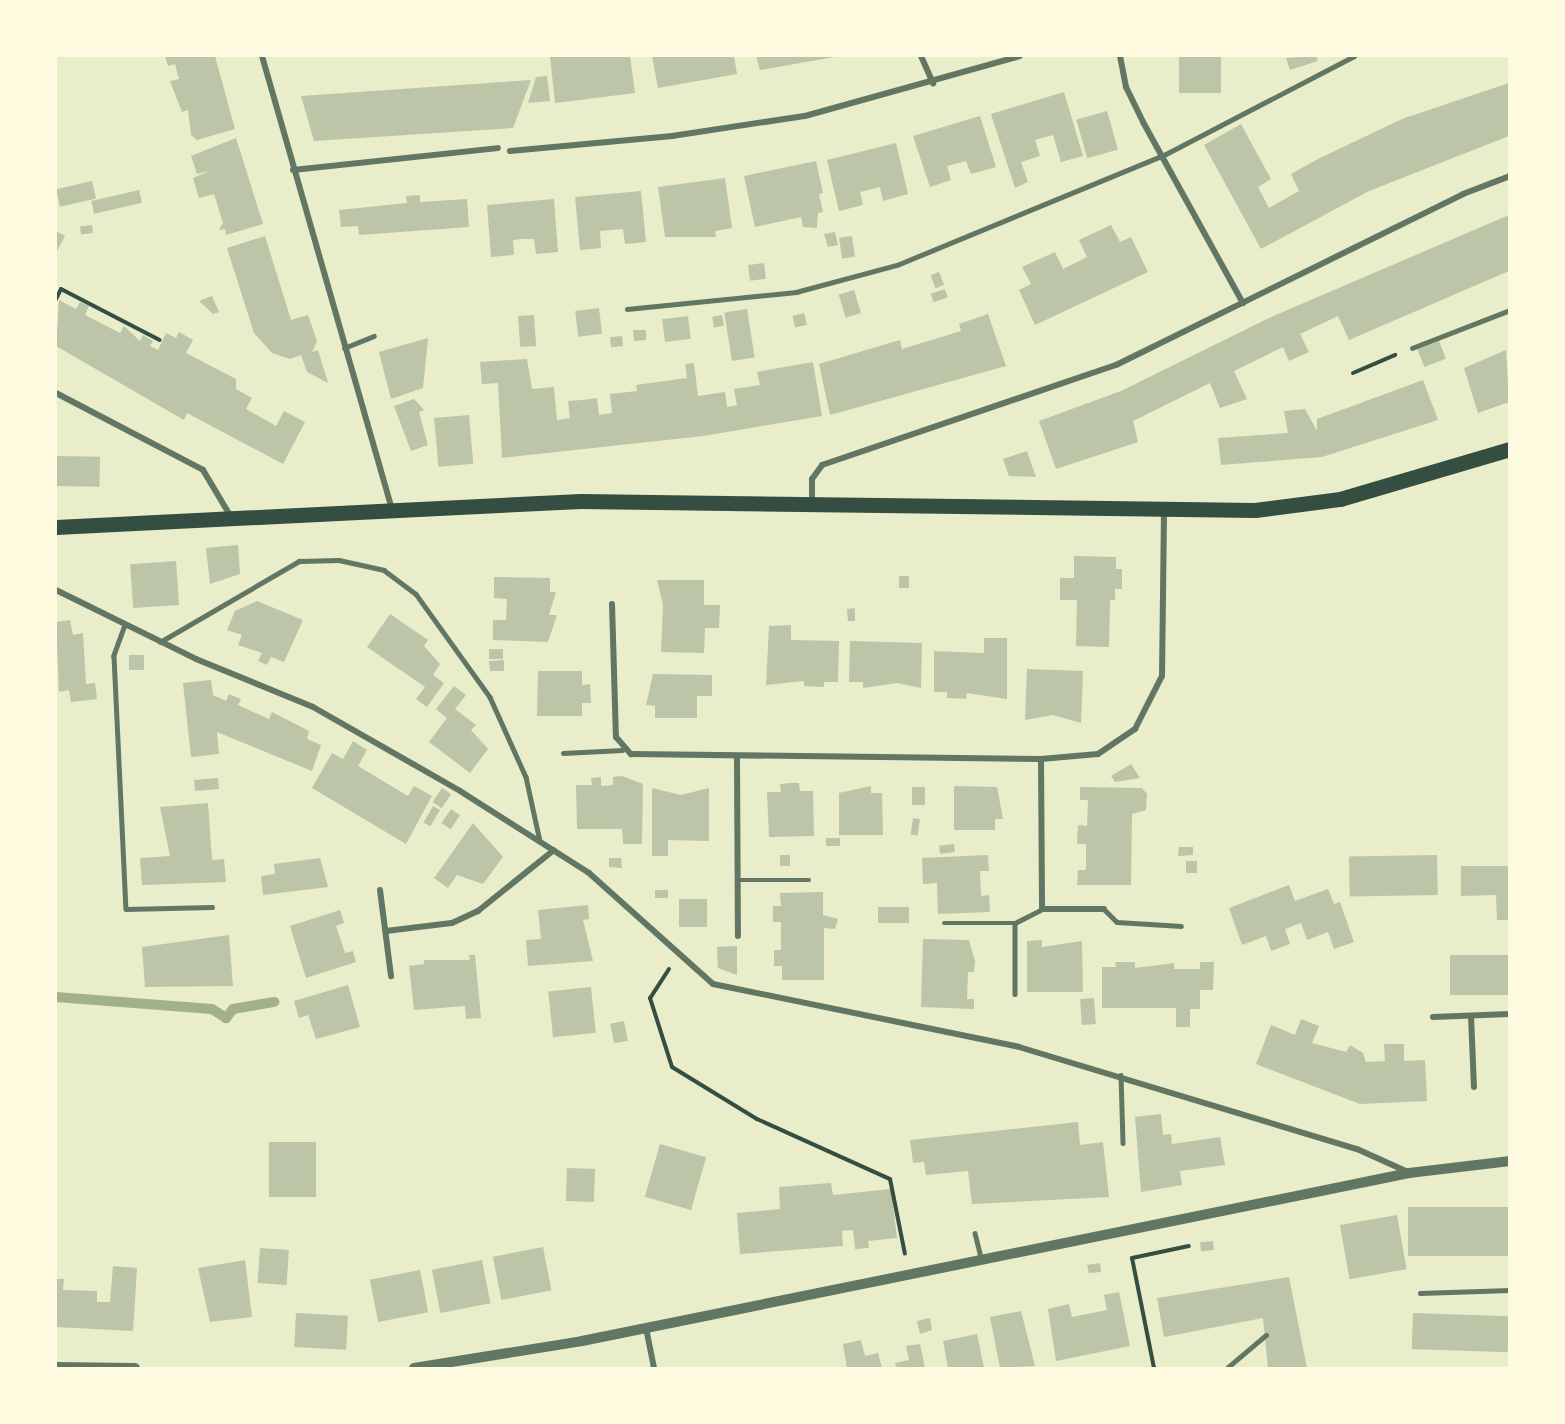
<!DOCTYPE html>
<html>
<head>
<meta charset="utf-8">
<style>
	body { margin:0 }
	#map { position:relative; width:1565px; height:1424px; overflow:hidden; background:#e9edc9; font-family:"DM Sans",sans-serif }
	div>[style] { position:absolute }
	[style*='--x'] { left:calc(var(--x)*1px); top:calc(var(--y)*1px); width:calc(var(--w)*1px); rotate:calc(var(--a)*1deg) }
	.stream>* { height:10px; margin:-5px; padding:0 5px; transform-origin:5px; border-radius:5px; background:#a3b18a }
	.building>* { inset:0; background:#bcc5a7; transform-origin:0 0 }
	.path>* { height:4px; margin:-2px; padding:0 2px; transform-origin:2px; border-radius:2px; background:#344e41 }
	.service>* { height:4.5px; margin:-2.25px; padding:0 2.25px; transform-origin:2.25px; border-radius:2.25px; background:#617663 }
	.minor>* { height:6px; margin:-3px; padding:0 3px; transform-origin:3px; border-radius:3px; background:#617663 }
	.tertiary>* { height:10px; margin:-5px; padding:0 5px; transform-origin:5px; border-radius:5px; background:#617663 }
	.primary>* { height:15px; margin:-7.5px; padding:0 7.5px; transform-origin:7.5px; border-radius:7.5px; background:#344e41 }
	span { translate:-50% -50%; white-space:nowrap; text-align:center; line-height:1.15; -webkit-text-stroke:5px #fefae0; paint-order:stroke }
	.frame { position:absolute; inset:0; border:57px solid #fefae0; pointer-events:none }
</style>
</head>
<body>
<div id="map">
	<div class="stream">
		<i style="--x:56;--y:997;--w:156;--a:4.4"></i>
		<i style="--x:212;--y:1009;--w:17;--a:33"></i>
		<i style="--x:226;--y:1018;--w:11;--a:-52"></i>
		<i style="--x:233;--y:1009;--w:42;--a:-9.7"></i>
	</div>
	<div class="building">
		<i style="clip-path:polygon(165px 56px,215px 56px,235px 129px,197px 140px,191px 135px,188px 110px,182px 112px,170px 81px,179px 79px,175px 64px,168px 66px)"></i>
		<i style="clip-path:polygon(550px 56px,630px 56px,635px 93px,555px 103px)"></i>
		<i style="clip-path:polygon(652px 56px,734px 56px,737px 74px,658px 88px)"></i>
		<i style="clip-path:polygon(756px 56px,834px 56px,834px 57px,760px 70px)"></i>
		<i style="left:1179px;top:56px;width:42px;height:37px"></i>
		<i style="clip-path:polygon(1316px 56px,1318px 61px,1290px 70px,1286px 58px)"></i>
		<i style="clip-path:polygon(547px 76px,550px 101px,528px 103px,536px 77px)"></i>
		<i style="clip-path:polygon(531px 80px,513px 128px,314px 141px,301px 96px)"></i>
		<i style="clip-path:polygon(1509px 83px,1509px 136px,1369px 191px,1261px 249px,1204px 145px,1241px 124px,1271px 179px,1258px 187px,1269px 208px,1299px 191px,1291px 174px,1318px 159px,1402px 119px)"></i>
		<i style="clip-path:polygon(1064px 92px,1083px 156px,1061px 162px,1053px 135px,1035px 140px,1040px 156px,1021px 162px,1028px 182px,1015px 188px,991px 114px)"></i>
		<i style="left:1107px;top:111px;width:40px;height:32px;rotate:74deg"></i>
		<i style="clip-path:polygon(980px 116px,996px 167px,971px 174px,966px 161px,947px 166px,951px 180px,930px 187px,913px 136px)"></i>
		<i style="clip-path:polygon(236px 138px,263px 224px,226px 235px,225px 229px,219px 230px,223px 223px,214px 194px,199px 198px,193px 178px,209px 171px,197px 174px,191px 156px)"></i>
		<i style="clip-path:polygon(896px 143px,908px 194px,883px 201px,880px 187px,860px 192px,863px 205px,839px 211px,827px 160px)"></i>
		<i style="clip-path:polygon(816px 161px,823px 193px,819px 194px,823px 212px,818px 213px,817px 228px,803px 227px,801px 217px,755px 227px,744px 176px)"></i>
		<i style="clip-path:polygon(725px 178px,732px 228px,715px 231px,716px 237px,665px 237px,658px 187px)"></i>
		<i style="left:92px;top:181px;width:18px;height:37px;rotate:77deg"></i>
		<i style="left:139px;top:190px;width:13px;height:49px;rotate:77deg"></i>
		<i style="clip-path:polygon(641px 191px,646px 242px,625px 244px,623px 229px,600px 231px,601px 248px,580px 250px,575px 197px)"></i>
		<i style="clip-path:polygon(420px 195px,420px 202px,467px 199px,469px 227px,359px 235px,358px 226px,341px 227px,339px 210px,407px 203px,406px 196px)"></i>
		<i style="clip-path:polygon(554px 199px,558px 252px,536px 254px,534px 239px,523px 239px,513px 240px,514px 255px,491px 257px,487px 205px)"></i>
		<i style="clip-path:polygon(1509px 215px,1509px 271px,1349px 340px,1338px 316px,1300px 334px,1309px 352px,1289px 361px,1283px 347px,1234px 371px,1247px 399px,1220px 408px,1210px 383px,1133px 421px,1138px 442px,1056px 469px,1039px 421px,1121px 391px,1269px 318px)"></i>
		<i style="left:92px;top:225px;width:8px;height:12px;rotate:83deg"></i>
		<i style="clip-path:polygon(1111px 225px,1120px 242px,1131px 237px,1148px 272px,1035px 325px,1019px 290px,1031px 284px,1022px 267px,1055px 252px,1063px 269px,1087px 257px,1079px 240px)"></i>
		<i style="clip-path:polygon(56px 231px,65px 236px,56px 253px)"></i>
		<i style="clip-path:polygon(835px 232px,838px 245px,828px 247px,824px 234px)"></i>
		<i style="clip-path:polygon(265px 236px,291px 320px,308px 315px,317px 341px,312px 352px,318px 350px,328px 383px,307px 372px,301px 355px,290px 359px,272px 353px,254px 333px,227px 248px)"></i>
		<i style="left:852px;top:236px;width:21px;height:13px;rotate:82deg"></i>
		<i style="left:764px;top:263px;width:16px;height:16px;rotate:83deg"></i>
		<i style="left:939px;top:272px;width:14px;height:9px;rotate:69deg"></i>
		<i style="left:945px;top:289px;width:9px;height:15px;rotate:72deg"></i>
		<i style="left:854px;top:290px;width:24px;height:16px;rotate:73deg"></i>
		<i style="clip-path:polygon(212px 296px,219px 312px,213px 314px,199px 301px)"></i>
		<i style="clip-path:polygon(59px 300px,76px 309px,80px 302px,89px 306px,85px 315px,120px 333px,124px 326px,140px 341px,143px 335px,153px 341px,150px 346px,158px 350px,166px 333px,176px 338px,179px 332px,193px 340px,186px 353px,236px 379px,236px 389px,252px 398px,246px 409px,276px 426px,284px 411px,305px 422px,283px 464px,187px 413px,184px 420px,56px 346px)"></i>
		<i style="left:599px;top:308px;width:26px;height:24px;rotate:83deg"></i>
		<i style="left:747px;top:309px;width:49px;height:23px;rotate:81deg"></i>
		<i style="left:804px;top:313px;width:12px;height:12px;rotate:76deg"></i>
		<i style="clip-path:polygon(988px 314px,1006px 366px,830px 415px,819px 364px,900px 340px,902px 349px,961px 331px,959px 324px)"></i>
		<i style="left:534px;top:315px;width:31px;height:16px;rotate:86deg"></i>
		<i style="left:722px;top:315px;width:11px;height:10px;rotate:80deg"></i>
		<i style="left:688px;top:316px;width:23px;height:26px;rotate:83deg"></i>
		<i style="clip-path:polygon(633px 330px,646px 330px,646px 340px,634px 341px)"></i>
		<i style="left:622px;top:336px;width:10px;height:12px;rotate:84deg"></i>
		<i style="clip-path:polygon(428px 338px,423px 388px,391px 399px,379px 352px)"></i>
		<i style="left:1439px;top:341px;width:19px;height:23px;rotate:69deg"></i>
		<i style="clip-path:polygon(1506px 350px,1509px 402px,1478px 413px,1464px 368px)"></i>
		<i style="clip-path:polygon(527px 359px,532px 389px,554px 387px,557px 420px,570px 418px,568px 401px,582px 400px,597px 398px,599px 415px,612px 413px,610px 394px,637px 391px,636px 385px,687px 378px,685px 364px,694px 363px,698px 396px,725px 392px,727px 407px,737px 405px,734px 389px,760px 385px,757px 372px,813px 362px,822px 416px,703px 436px,502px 458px,498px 383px,482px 384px,480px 362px)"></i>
		<i style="clip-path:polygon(1423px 380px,1438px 420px,1322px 457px,1221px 465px,1218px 438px,1288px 433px,1284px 411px,1305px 409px,1317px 431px,1317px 419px)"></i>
		<i style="clip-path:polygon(414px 399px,424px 410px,419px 412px,428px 445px,411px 451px,394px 406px)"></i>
		<i style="left:469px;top:415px;width:49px;height:35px;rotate:85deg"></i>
		<i style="clip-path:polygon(1027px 451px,1036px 477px,1009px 476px,1003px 459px)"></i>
		<i style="left:56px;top:456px;width:44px;height:30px;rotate:1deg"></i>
		<i style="clip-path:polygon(238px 545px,240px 574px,210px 584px,206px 548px)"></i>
		<i style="clip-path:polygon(1074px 556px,1116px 557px,1116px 569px,1122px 569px,1122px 589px,1115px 589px,1115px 600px,1110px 600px,1109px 647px,1076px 646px,1077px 600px,1060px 600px,1060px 578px,1074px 578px)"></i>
		<i style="left:176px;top:561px;width:44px;height:46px;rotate:86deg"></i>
		<i style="left:899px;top:576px;width:10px;height:12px"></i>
		<i style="clip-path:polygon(494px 577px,550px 578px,550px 592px,556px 592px,549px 615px,557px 615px,548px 642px,493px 640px,493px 620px,506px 620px,507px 599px,494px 598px)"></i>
		<i style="clip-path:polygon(657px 580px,704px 580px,704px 605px,720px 605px,719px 628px,705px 628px,704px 653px,661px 652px,663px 605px)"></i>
		<i style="clip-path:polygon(257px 601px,303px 620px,284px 662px,271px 657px,267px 665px,258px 661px,262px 653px,238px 645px,242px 635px,227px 630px,235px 611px)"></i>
		<i style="clip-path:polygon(855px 608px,855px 621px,848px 621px,847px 609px)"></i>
		<i style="clip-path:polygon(390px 614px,428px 640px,424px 646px,440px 664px,433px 675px,444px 683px,427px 707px,416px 699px,425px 687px,367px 647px)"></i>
		<i style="clip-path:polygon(70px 620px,73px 635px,83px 633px,86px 684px,95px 683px,97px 699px,71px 702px,69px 690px,59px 692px,56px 622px)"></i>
		<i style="clip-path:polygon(791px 625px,791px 640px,839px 641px,838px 682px,824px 682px,824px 687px,804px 686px,804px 681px,766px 685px,769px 626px)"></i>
		<i style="clip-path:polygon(984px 638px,1007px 638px,1007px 699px,967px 693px,966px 699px,947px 698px,947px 692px,934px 692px,934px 651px,984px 653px)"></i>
		<i style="clip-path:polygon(850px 641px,922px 643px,921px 688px,897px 683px,863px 688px,863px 682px,849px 682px)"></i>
		<i style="left:489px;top:649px;width:14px;height:10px"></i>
		<i style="left:129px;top:655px;width:15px;height:15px"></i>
		<i style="clip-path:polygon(504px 660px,504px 671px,490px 671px,489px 661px)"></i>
		<i style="clip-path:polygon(1027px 669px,1083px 671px,1081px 723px,1053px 715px,1025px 720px)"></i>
		<i style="clip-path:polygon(538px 671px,582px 671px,582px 685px,590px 684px,591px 703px,582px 703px,582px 716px,537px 716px)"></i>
		<i style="clip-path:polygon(653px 674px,712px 675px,712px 696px,697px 696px,697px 718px,655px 718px,655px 706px,646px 705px)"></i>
		<i style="clip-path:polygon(211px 680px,213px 695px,226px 701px,229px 694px,241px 699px,238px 705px,269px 719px,272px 712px,309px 731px,307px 739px,321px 745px,312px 771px,217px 732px,219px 754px,191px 757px,183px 683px)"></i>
		<i style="clip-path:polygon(454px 686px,466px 695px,455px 709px,476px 725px,471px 730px,488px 749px,470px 773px,429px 742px,447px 718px,436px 709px)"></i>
		<i style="clip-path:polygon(353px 741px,367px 750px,358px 766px,408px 796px,414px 786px,432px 796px,406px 844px,312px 788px,332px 753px,343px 759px)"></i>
		<i style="clip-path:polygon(1131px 764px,1140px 778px,1115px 782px,1111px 776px)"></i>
		<i style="clip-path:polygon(622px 776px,643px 784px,642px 844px,623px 844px,622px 829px,577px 829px,576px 785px,592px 785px,591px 778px,601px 777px,601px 786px,613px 785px,613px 777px)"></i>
		<i style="left:218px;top:778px;width:11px;height:24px;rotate:85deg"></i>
		<i style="clip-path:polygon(790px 783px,799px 783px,800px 791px,813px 791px,814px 836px,769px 837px,767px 792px,781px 792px,780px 784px)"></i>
		<i style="clip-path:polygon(871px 786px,871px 793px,882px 793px,883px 835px,839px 835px,839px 793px)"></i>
		<i style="clip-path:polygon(954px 786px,997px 787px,1003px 819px,995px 819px,995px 830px,954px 830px)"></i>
		<i style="left:925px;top:787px;width:18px;height:13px;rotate:90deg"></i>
		<i style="clip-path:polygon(1080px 787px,1142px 788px,1147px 794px,1146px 810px,1132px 814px,1131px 885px,1077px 885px,1078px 870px,1086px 870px,1086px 844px,1077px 844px,1078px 825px,1087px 826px,1088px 800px,1080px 800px)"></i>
		<i style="left:442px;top:788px;width:11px;height:17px;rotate:34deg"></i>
		<i style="clip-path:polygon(652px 788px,681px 795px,709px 788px,709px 841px,668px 840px,668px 856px,652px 856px)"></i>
		<i style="clip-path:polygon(208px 803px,212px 860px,224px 859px,226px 882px,142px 885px,140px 858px,170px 856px,160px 807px)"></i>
		<i style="left:433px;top:806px;width:8px;height:19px;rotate:30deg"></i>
		<i style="left:451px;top:809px;width:11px;height:17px;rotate:34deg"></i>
		<i style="left:913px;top:818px;width:7px;height:17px;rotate:8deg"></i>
		<i style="clip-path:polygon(473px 823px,503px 857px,483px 884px,457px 875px,448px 888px,434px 878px)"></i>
		<i style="left:826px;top:838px;width:14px;height:8px"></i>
		<i style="left:954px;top:844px;width:8px;height:15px;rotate:83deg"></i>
		<i style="clip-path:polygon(1179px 847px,1193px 847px,1193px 855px,1178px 856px)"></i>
		<i style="left:780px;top:855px;width:10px;height:11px"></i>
		<i style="clip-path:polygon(988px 855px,989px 871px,980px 871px,981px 896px,989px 895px,990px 912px,938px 914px,937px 883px,923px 884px,922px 858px)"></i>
		<i style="left:1437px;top:855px;width:40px;height:88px;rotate:89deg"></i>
		<i style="clip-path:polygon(320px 858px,328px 887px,263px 895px,261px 876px,275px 874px,274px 864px)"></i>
		<i style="clip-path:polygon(609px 858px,621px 858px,622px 868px,609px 867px)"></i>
		<i style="left:1186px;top:861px;width:11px;height:12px"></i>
		<i style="clip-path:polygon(1461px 866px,1509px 866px,1509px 920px,1497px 920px,1496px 895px,1461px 896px)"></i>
		<i style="clip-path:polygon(1289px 885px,1295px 901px,1328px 889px,1334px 904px,1340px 902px,1354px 942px,1334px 949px,1328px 932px,1307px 940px,1301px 923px,1285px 929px,1290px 944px,1271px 951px,1266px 936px,1242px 945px,1229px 908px)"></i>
		<i style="left:655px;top:890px;width:13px;height:8px"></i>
		<i style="clip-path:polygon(823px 892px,823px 915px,838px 919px,835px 929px,824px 928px,824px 980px,782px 980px,782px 966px,774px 966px,774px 950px,781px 950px,781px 922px,773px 922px,773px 906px,781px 906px,780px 893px)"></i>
		<i style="left:679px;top:899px;width:28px;height:28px"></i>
		<i style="clip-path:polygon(588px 905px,589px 919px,583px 920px,593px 961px,528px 966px,526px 940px,541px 939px,538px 910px)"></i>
		<i style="left:878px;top:907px;width:31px;height:16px"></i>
		<i style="clip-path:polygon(340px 910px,344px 923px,336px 926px,345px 953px,353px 951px,356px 962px,306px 978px,290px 926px)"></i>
		<i style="clip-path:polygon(229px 935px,233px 986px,145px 987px,142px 947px)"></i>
		<i style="clip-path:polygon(923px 939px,969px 940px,975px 961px,974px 972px,968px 972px,967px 999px,974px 999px,974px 1009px,921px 1007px)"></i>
		<i style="clip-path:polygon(1042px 940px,1042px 947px,1082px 941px,1083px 992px,1027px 992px,1027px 941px)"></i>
		<i style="clip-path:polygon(737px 946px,737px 975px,718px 968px,717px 947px)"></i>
		<i style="clip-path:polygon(469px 955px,475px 955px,481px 1018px,466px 1019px,465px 1006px,414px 1010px,409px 966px,424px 964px,424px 960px,470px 960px)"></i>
		<i style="left:1509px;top:955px;width:40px;height:59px;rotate:90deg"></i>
		<i style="clip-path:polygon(1115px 962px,1135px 962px,1135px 968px,1174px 963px,1174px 969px,1200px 969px,1200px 962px,1214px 962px,1213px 990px,1200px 990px,1200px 1009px,1190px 1009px,1190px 1027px,1176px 1027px,1176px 1008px,1102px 1008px,1102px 967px,1116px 967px)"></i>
		<i style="clip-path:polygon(348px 985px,360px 1027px,316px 1039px,308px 1015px,299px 1018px,294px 1001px)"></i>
		<i style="left:591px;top:987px;width:46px;height:43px;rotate:84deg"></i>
		<i style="left:1094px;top:998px;width:26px;height:14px;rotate:86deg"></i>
		<i style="clip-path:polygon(1301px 1019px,1319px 1026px,1312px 1043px,1346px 1052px,1350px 1045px,1363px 1053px,1366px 1062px,1385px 1061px,1384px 1044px,1404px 1044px,1404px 1061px,1425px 1060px,1427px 1101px,1360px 1104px,1256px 1064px,1271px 1025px,1295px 1035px)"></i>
		<i style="left:624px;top:1021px;width:20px;height:14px;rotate:79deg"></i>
		<i style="clip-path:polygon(1161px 1114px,1163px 1135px,1171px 1134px,1172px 1144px,1220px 1137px,1225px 1165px,1180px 1171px,1182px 1185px,1141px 1192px,1135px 1117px)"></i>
		<i style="clip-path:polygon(1078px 1122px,1080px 1145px,1103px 1142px,1109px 1197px,972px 1204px,968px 1171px,926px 1175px,924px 1162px,913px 1163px,910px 1140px)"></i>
		<i style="left:269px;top:1142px;width:47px;height:55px"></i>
		<i style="left:660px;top:1144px;width:48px;height:55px;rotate:16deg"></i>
		<i style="left:567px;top:1168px;width:28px;height:33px;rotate:2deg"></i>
		<i style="clip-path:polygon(831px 1183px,833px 1195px,891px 1189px,897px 1238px,868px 1241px,869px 1248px,855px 1249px,853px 1230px,842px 1231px,843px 1246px,740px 1254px,737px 1213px,780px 1209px,779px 1187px)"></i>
		<i style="left:1509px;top:1207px;width:49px;height:101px;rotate:90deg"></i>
		<i style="left:1397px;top:1215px;width:55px;height:58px;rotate:80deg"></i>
		<i style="left:1213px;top:1241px;width:9px;height:13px;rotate:84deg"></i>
		<i style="left:543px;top:1247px;width:44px;height:51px;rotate:79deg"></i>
		<i style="left:260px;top:1248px;width:29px;height:35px;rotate:4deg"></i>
		<i style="clip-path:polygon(245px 1260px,252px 1317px,210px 1322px,198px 1268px)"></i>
		<i style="left:482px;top:1260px;width:44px;height:51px;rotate:79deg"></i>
		<i style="clip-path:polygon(1100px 1263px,1101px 1272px,1089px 1273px,1087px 1265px)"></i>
		<i style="clip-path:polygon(113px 1266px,137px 1268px,133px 1331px,56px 1327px,56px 1279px,64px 1279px,63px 1290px,97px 1291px,97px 1302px,110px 1302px)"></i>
		<i style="left:420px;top:1270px;width:43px;height:51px;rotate:79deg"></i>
		<i style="clip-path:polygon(1289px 1277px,1307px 1368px,1268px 1368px,1263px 1318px,1164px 1337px,1157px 1298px)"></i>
		<i style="clip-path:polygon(1119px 1292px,1130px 1346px,1056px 1361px,1048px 1309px,1069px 1304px,1072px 1317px,1107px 1310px,1104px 1295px)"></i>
		<i style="clip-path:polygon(1021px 1311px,1035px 1366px,1000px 1368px,990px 1317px)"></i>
		<i style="left:296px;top:1313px;width:52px;height:34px;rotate:3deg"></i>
		<i style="left:1413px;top:1313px;width:96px;height:36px;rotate:2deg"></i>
		<i style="clip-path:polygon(930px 1318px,932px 1330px,920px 1334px,917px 1321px)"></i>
		<i style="clip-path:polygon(977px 1334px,984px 1368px,948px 1368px,943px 1341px)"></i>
		<i style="clip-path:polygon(861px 1340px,865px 1356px,878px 1353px,882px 1368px,847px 1368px,843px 1344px)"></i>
		<i style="clip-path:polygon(920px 1344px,925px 1368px,896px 1368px,895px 1363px,909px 1360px,906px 1346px)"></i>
	</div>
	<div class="path">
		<i style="--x:56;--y:299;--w:11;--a:-63"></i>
		<i style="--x:61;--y:289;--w:111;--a:27.3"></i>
		<i style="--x:1353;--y:373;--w:46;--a:-23.2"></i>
		<i style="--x:669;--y:969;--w:35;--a:123"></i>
		<i style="--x:650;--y:998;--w:72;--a:72.3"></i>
		<i style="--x:672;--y:1067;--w:100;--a:31.5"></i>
		<i style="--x:757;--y:1119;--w:146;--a:24.3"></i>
		<i style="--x:890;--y:1179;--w:76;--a:78.7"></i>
		<i style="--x:1154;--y:1368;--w:112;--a:-101.3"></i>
		<i style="--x:1132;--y:1258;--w:58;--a:-11.9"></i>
	</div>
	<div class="service">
		<i style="--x:627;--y:309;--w:170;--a:-5.7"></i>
		<i style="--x:796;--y:292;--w:105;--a:-15"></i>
		<i style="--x:897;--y:265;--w:289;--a:-22.4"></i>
		<i style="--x:1164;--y:155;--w:214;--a:-27.5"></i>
		<i style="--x:344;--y:348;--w:32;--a:-22"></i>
		<i style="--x:1412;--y:348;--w:105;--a:-21.2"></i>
		<i style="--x:125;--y:625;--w:33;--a:110"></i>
		<i style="--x:114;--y:656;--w:253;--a:87.3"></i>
		<i style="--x:126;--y:909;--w:86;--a:-1.3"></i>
		<i style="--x:160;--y:642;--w:161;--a:-30.2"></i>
		<i style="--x:299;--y:561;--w:40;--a:-1.4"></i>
		<i style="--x:339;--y:560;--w:46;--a:12.5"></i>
		<i style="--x:384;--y:570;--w:40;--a:37"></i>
		<i style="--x:416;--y:594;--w:127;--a:54.3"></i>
		<i style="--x:490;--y:697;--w:88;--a:65.8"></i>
		<i style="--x:526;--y:777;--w:66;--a:77.7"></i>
		<i style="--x:563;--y:753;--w:59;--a:-2.9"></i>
		<i style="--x:738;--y:880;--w:71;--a:0"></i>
		<i style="--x:1104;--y:909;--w:18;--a:45"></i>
		<i style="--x:1117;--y:922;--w:64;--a:3.6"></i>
		<i style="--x:944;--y:923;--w:71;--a:0"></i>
		<i style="--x:1015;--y:923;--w:71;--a:90"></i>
		<i style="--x:1015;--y:923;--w:30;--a:-27"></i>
		<i style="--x:1121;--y:1075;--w:68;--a:88.3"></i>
		<i style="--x:975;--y:1233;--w:25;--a:76"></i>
		<i style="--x:1420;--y:1293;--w:90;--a:-1.9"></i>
		<i style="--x:1227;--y:1368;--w:51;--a:-40.2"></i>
	</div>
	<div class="minor">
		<i style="--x:262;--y:56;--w:470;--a:74"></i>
		<i style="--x:921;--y:56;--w:30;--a:66"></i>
		<i style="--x:1120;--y:56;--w:32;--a:79"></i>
		<i style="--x:1126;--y:87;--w:39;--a:64"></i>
		<i style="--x:1143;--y:122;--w:207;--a:61.1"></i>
		<i style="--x:510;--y:151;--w:163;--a:-5.3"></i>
		<i style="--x:672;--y:136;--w:134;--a:-8.6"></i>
		<i style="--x:805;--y:116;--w:223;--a:-15.6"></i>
		<i style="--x:293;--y:170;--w:206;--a:-6.1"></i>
		<i style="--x:56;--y:393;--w:166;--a:27.6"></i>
		<i style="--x:203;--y:470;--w:55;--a:59.2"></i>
		<i style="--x:812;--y:501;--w:22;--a:-90"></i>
		<i style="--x:812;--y:479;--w:17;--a:-54"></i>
		<i style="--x:822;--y:465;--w:311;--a:-18.8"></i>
		<i style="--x:1116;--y:365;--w:387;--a:-26.2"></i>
		<i style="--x:1463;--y:194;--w:50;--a:-21"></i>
		<i style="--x:56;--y:590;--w:156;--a:26.2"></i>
		<i style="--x:196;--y:659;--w:126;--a:22.3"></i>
		<i style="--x:313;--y:707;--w:169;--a:29.7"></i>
		<i style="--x:460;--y:791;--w:153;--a:32.4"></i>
		<i style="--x:589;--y:873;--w:166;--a:41.8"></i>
		<i style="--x:713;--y:984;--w:312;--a:11.6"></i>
		<i style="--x:1019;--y:1047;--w:353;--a:16.8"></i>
		<i style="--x:1357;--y:1149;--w:56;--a:24.3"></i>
		<i style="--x:612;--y:604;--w:133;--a:88.3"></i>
		<i style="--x:616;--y:737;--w:23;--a:49"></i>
		<i style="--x:631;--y:754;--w:410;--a:0.7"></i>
		<i style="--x:1041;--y:759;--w:57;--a:-5"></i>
		<i style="--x:1098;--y:754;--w:45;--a:-34"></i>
		<i style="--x:1135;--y:729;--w:59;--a:-63"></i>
		<i style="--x:1162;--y:676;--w:166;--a:-89.3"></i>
		<i style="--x:737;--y:758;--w:178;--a:89.7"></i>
		<i style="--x:1041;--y:759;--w:150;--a:89.6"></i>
		<i style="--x:1042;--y:909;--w:62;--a:0"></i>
		<i style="--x:380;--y:890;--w:87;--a:82.7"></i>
		<i style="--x:386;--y:931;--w:66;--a:-6.9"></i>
		<i style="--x:452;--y:923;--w:29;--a:-25"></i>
		<i style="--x:478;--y:911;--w:97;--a:-38.8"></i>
		<i style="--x:1471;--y:1016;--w:71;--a:87.6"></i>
		<i style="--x:1433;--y:1017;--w:77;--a:-2.2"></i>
		<i style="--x:646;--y:1328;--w:41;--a:78.7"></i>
	</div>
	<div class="tertiary">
		<i style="--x:56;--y:1367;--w:79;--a:0.7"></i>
		<i style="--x:414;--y:1368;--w:170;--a:-9.1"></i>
		<i style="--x:582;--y:1341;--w:844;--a:-11.48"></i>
		<i style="--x:1409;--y:1173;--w:102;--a:-6.8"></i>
	</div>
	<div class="primary">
		<i style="--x:56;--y:527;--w:525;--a:-2.84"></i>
		<i style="--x:580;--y:501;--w:675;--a:0.76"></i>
		<i style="--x:1255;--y:510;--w:86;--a:-7.4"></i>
		<i style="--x:1340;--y:499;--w:177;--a:-16.4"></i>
	</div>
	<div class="frame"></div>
</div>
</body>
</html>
